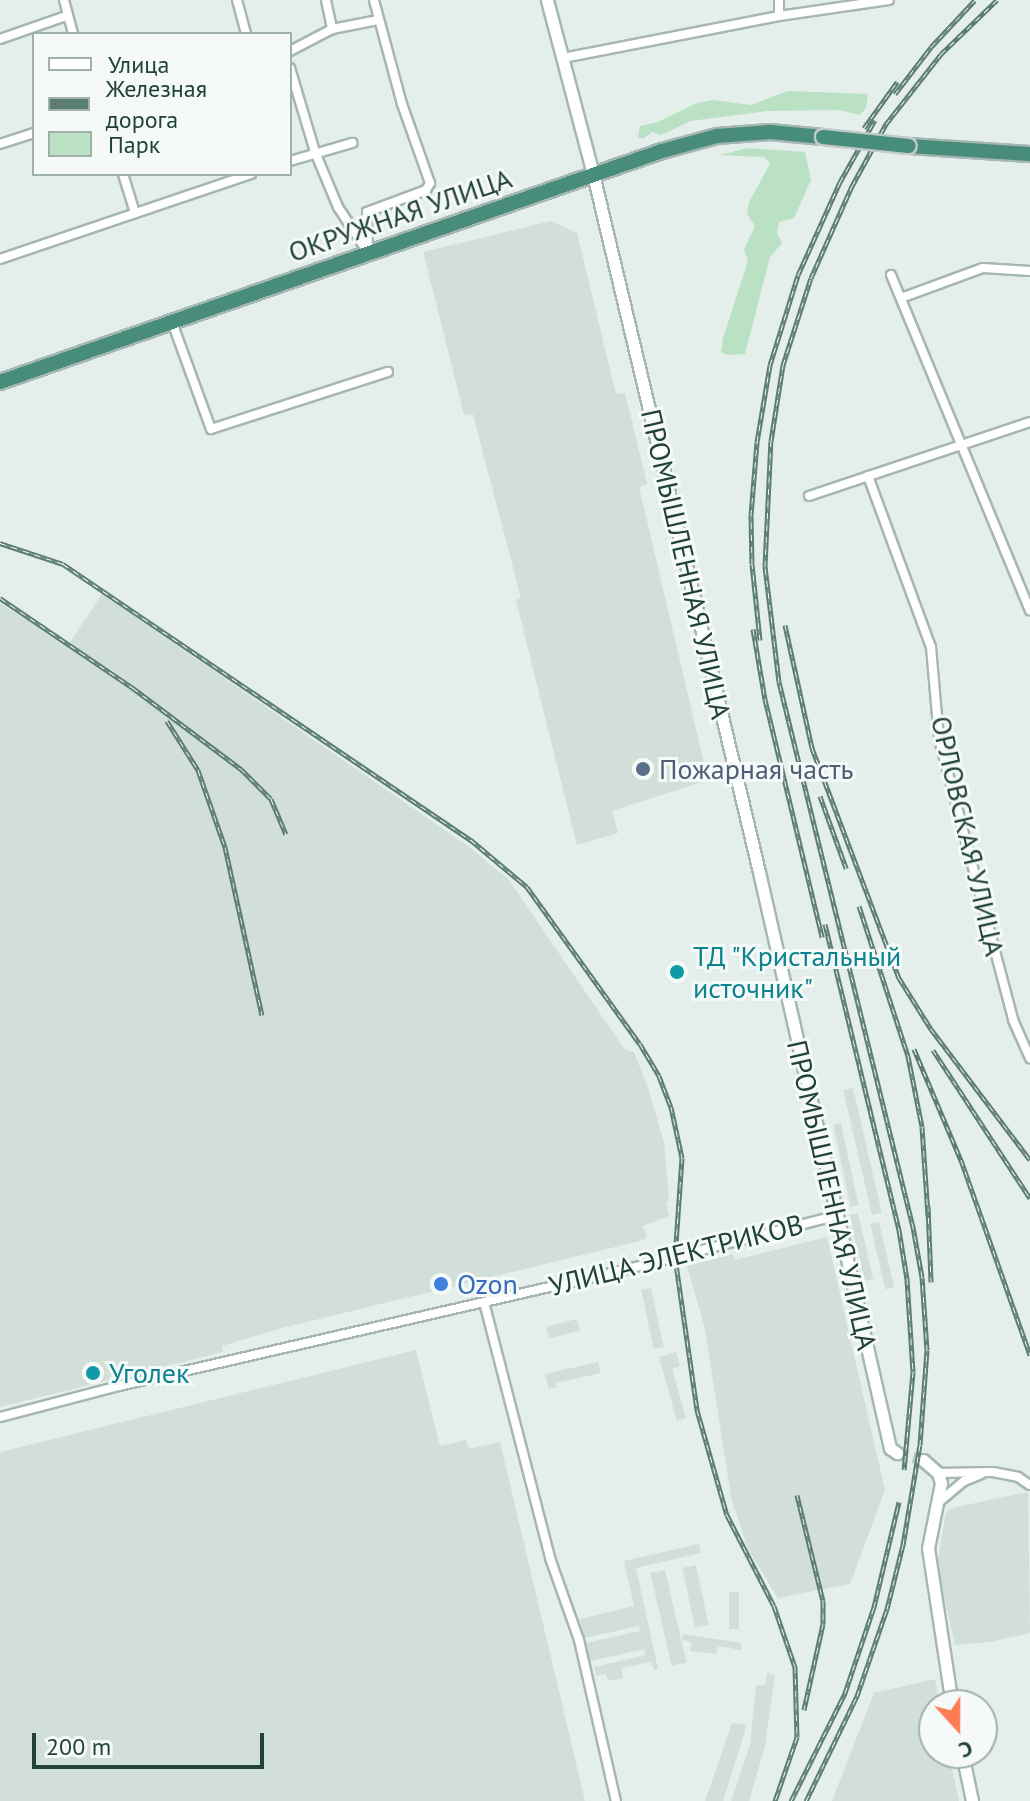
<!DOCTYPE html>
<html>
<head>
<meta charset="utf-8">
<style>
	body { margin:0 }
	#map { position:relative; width:1030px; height:1801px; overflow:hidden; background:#e4eeea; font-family:"PT Sans",sans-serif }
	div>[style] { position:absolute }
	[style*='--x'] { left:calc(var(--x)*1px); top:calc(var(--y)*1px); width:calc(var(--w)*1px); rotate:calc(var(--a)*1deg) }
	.built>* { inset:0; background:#d2dfd9; transform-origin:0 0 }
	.green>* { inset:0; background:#bbe1c5 }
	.tertiary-tunnel>* { height:11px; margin-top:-5.5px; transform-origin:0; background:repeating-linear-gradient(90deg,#bdccc7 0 11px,transparent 0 16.5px) }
	.roads { filter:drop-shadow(2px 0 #a6b7b1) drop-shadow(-2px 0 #a6b7b1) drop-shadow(0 2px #a6b7b1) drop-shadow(0 -2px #a6b7b1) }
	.minor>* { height:8px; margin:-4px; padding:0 4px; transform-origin:4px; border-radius:4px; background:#fff }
	.tertiary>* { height:11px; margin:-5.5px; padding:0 5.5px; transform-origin:5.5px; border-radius:5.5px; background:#fff }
	.trunk>* { height:14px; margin:-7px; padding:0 7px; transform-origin:7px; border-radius:7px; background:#488c7c }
	.rail>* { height:5px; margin-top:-2.5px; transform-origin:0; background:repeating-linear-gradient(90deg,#f5faf8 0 6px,#5c7d74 0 12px); box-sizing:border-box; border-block:2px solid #5c7d74 }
	.bridges { filter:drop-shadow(2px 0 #c1cac8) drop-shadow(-2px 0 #c1cac8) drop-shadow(0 2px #c1cac8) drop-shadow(0 -2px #c1cac8) }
	.trunk-bridge>* { height:14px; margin:-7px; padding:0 7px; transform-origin:7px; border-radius:7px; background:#488c7c }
	.dots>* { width:22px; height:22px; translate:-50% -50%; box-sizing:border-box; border:4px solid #f5faf8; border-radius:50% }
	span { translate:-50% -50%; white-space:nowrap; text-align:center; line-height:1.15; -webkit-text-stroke:6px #f5faf8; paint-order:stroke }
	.street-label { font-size:28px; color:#214239 }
	.service-label { font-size:28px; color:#4e5e75 }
	.left { translate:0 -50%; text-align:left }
	.culture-label { font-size:28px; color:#0d838f }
	.shop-label { font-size:28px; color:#366cbe }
	.legend { position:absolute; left:32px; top:32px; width:260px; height:144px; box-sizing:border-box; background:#f5faf8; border:2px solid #a0b0ac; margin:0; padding:10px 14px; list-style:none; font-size:24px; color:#214239 }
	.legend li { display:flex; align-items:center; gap:16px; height:40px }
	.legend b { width:40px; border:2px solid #a0b0ac }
	.north { position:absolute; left:918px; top:1689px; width:80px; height:80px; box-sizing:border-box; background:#f5faf8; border:2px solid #a0b0ac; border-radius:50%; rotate:159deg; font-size:22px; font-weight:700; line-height:32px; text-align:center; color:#214239 }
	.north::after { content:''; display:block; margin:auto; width:28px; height:36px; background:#fd7c54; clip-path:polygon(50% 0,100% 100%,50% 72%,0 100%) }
	.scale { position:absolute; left:32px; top:1733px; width:232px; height:36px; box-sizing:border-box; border:4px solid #214239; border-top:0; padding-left:10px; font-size:24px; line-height:28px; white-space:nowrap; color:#214239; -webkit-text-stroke:6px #f5faf8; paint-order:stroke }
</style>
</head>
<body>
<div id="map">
	<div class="built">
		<i style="clip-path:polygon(551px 221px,577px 233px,616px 394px,625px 393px,647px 484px,639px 487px,708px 780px,612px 811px,618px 833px,577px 845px,516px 600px,521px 598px,480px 442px,473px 414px,464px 415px,423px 252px)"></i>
		<i style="clip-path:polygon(102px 594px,468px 846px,509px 880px,625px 1050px,634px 1052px,648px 1088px,664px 1142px,669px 1200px,666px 1203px,669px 1216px,642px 1226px,647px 1235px,644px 1240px,282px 1328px,222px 1346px,223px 1352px,0 1407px,0 603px,68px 645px)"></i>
		<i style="left:853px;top:1088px;width:128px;height:10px;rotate:77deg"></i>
		<i style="left:841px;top:1123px;width:84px;height:8px;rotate:78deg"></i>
		<i style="left:858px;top:1213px;width:68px;height:9px;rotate:77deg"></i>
		<i style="left:879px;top:1222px;width:67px;height:9px;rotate:77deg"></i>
		<i style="clip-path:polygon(827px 1237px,885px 1490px,850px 1584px,778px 1598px,748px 1549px,731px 1497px,705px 1329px,687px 1266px,733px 1254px,735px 1260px)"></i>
		<i style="left:651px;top:1288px;width:60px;height:10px;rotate:78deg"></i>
		<i style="left:577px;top:1319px;width:12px;height:32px;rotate:76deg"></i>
		<i style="clip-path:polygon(416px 1350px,440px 1446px,466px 1440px,469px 1449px,500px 1442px,585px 1801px,0 1801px,0 1452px)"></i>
		<i style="clip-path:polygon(676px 1352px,680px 1366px,672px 1369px,686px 1418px,677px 1421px,659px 1357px)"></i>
		<i style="clip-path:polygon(598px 1362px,601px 1373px,556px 1383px,557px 1387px,549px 1389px,545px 1374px)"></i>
		<i style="clip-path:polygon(1028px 1492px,1030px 1633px,990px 1642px,955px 1645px,937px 1566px,946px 1513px,952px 1508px)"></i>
		<i style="clip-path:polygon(699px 1544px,701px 1553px,636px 1568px,658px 1669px,654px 1670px,651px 1662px,621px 1668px,623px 1678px,608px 1681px,606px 1674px,596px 1676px,594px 1667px,646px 1655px,644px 1649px,590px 1661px,586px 1643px,640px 1631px,639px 1626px,584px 1638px,580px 1619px,634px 1606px,624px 1561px)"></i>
		<i style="left:696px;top:1565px;width:61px;height:14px;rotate:78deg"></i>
		<i style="left:665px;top:1570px;width:95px;height:15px;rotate:77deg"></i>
		<i style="left:729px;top:1592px;width:10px;height:37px"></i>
		<i style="clip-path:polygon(683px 1634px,742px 1643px,741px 1650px,718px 1646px,716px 1654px,690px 1651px,692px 1642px,682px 1640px)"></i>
		<i style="clip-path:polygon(767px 1673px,775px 1675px,765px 1746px,749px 1801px,731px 1801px,750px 1745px,756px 1685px,765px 1685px)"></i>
		<i style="clip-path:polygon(935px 1679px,940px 1705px,934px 1705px,934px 1753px,949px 1753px,959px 1801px,832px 1801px,874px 1693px)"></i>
		<i style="clip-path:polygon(732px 1723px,747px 1725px,723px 1801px,705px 1801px)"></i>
	</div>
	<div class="green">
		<i style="clip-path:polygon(788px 91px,868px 94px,866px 108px,860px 115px,839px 110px,767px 111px,691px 121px,661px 135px,652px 132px,643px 139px,638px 137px,640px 126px,658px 122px,697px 103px,713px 100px,751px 105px)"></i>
		<i style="clip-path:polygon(748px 148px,805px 152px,811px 180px,794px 218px,779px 222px,777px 233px,782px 243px,770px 257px,745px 354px,727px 355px,721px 352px,723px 338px,748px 261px,744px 249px,755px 226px,747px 214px,749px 202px,770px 164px,764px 157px,720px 155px)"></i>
	</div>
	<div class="tertiary-tunnel">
		<i style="--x:897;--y:1453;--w:27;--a:15"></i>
	</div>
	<div class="roads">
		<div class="minor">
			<i style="--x:64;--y:0;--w:35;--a:75"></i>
			<i style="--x:237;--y:0;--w:35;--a:75"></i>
			<i style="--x:326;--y:0;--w:30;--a:78"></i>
			<i style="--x:779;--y:0;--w:16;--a:90"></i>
			<i style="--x:0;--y:39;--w:70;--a:-19.2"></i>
			<i style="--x:290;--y:51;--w:47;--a:-27.6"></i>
			<i style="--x:332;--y:29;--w:47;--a:-11.1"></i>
			<i style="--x:563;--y:58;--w:220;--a:-11"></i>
			<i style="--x:779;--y:16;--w:111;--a:-8.3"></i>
			<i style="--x:290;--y:68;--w:88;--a:73.4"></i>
			<i style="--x:315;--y:152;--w:60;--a:67.3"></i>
			<i style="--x:338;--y:207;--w:53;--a:56.6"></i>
			<i style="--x:0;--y:144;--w:36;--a:-18"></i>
			<i style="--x:290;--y:161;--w:65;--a:-16.2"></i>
			<i style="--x:123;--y:174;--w:41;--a:72.9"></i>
			<i style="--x:368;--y:253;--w:41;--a:-91.4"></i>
			<i style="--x:367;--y:212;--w:63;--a:-20.4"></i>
			<i style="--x:426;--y:190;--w:8;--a:-60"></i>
			<i style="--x:430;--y:183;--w:84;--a:-109.5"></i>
			<i style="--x:402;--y:104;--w:108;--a:-105.1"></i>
			<i style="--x:0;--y:259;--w:265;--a:-18.7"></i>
			<i style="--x:891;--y:275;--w:363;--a:67.5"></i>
			<i style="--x:901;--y:298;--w:87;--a:-20.1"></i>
			<i style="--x:983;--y:268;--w:47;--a:3.7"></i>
			<i style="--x:172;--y:322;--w:114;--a:70"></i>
			<i style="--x:211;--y:429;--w:186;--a:-17.9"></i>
			<i style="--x:868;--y:476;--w:182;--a:69.8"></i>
			<i style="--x:931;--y:647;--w:92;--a:85"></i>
			<i style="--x:939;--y:739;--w:291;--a:75.2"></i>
			<i style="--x:1013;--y:1020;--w:42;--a:65.9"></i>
			<i style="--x:809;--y:496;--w:233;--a:-18.5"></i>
			<i style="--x:484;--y:1302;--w:264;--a:75.5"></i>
			<i style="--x:550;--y:1558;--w:87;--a:70.5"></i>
			<i style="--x:579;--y:1640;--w:165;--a:77.1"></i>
			<i style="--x:0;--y:1417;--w:123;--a:-14.6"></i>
			<i style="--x:119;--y:1386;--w:526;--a:-12.95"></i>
			<i style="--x:632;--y:1268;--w:213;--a:-14.4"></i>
			<i style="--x:938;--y:1473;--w:55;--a:-1"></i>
			<i style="--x:993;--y:1472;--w:25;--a:11"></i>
			<i style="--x:1018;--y:1477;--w:14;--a:34"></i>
			<i style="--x:939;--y:1502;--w:33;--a:-40"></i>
			<i style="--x:964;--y:1481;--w:18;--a:-22"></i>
		</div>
		<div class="tertiary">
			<i style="--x:547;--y:0;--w:180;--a:75.2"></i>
			<i style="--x:593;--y:174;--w:717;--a:76.62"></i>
			<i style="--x:759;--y:872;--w:591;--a:77.19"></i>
			<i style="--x:890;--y:1448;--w:9;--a:36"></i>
			<i style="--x:923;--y:1460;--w:20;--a:41"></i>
			<i style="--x:938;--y:1473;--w:10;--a:73"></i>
			<i style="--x:941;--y:1483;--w:66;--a:101.3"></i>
			<i style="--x:928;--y:1548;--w:159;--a:81.3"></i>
			<i style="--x:962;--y:1753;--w:49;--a:78.2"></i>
		</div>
		<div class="trunk">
			<i style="--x:909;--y:146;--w:121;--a:3.8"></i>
			<i style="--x:0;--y:382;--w:701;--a:-19.24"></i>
			<i style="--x:662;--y:151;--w:57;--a:-15.3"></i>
			<i style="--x:717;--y:136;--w:53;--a:-4.3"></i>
			<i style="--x:770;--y:132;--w:53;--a:5.4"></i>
		</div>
	</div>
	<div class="rail">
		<i style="--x:895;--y:94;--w:59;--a:-52.5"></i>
		<i style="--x:931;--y:47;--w:64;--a:-46.9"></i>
		<i style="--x:864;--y:128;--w:57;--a:-54.3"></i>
		<i style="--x:0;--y:543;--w:66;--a:18.4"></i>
		<i style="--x:63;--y:564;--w:493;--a:34.1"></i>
		<i style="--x:471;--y:840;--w:73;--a:40"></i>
		<i style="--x:527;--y:887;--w:193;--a:54.3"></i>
		<i style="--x:640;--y:1044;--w:37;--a:59"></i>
		<i style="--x:659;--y:1076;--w:33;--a:69"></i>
		<i style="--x:671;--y:1107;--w:52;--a:77.8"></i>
		<i style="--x:682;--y:1158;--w:99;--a:94"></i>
		<i style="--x:675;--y:1257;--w:155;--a:81.8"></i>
		<i style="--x:697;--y:1410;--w:109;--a:74.1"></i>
		<i style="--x:727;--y:1515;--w:102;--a:62.7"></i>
		<i style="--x:774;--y:1606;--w:65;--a:71"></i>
		<i style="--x:795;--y:1667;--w:70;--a:88.4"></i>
		<i style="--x:797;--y:1737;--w:68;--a:109"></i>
		<i style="--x:0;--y:598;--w:161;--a:34.1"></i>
		<i style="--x:133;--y:688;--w:135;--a:36.9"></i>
		<i style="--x:241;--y:769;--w:42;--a:45"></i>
		<i style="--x:271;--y:799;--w:38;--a:67"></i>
		<i style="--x:785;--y:625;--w:126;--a:77.6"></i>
		<i style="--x:812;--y:748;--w:246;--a:69.3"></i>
		<i style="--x:899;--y:978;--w:60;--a:57.9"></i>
		<i style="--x:931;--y:1029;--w:164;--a:52.9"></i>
		<i style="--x:753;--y:629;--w:71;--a:80.3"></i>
		<i style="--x:765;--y:699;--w:245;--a:76.5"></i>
		<i style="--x:760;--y:640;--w:76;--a:-96"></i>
		<i style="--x:752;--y:564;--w:49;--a:-91.2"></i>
		<i style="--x:751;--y:515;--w:73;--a:-85.3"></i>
		<i style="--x:757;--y:442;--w:78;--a:-80.4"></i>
		<i style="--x:770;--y:365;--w:94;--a:-72.7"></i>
		<i style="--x:798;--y:275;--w:102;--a:-65.7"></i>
		<i style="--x:840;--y:182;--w:71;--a:-60.6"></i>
		<i style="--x:167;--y:721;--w:58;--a:57.7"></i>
		<i style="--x:198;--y:770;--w:82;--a:70.7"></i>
		<i style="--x:225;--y:847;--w:172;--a:77.6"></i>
		<i style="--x:820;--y:796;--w:77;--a:70.1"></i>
		<i style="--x:859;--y:906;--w:158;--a:71.9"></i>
		<i style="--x:908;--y:1056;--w:72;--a:78.8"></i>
		<i style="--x:922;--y:1127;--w:89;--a:86.1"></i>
		<i style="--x:825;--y:924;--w:315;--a:76.4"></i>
		<i style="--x:899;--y:1230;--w:50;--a:80.7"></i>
		<i style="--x:907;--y:1279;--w:93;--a:86.3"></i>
		<i style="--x:913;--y:1372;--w:98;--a:95.2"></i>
		<i style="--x:914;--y:1049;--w:121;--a:67.1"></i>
		<i style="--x:961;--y:1160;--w:207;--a:70.5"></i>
		<i style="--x:933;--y:1050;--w:177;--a:56.8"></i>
		<i style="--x:928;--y:1206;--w:76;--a:87.7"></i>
		<i style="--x:797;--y:1495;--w:109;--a:76.2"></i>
		<i style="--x:823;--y:1601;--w:23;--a:90"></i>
		<i style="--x:823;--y:1624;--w:88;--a:102.5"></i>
		<i style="--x:791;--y:1801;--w:121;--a:-63.4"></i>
		<i style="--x:845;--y:1693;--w:91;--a:-71.4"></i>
		<i style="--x:874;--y:1607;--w:108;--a:-76.6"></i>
		<i style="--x:806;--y:1801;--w:117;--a:-64.1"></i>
		<i style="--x:857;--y:1696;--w:92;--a:-71"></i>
		<i style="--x:887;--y:1609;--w:66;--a:-76"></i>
		<i style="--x:903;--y:1545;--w:101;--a:-80.4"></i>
		<i style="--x:920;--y:1445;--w:95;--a:-85.8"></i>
		<i style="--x:927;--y:1350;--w:73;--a:-93.9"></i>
		<i style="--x:922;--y:1277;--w:51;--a:-100.2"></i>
		<i style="--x:913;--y:1227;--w:561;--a:-103.81"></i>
		<i style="--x:779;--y:682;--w:117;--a:-96.9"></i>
		<i style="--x:765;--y:566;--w:125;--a:-87.3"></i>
		<i style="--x:771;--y:441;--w:77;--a:-81"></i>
		<i style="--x:783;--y:365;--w:91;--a:-72.2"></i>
		<i style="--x:811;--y:278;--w:101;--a:-66"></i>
		<i style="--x:852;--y:186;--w:71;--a:-61.3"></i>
		<i style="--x:886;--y:124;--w:89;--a:-51.8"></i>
		<i style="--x:941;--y:54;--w:78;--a:-44"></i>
	</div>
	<div class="bridges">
		<div class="trunk-bridge">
			<i style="--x:823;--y:137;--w:86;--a:6"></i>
		</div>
	</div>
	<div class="dots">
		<i style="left:643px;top:769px;background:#5c6f8a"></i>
		<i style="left:677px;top:972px;background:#0f9aa8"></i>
		<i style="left:441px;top:1284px;background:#3f7fe0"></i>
		<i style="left:93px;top:1373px;background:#0f9aa8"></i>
	</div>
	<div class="street-label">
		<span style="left:400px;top:215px;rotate:-19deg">ОКРУЖНАЯ УЛИЦА</span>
		<span style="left:686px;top:564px;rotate:77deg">ПРОМЫШЛЕННАЯ УЛИЦА</span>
		<span style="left:968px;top:836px;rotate:77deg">ОРЛОВСКАЯ УЛИЦА</span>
		<span style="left:832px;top:1195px;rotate:77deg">ПРОМЫШЛЕННАЯ УЛИЦА</span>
		<span style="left:676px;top:1255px;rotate:-14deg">УЛИЦА ЭЛЕКТРИКОВ</span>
	</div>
	<div class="service-label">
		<span class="left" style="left:659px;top:769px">Пожарная часть</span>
	</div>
	<div class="culture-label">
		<span class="left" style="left:693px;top:972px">ТД "Кристальный<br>источник"</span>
		<span class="left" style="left:109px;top:1373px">Уголек</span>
	</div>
	<div class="shop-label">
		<span class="left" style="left:457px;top:1284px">Ozon</span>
	</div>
	<ul class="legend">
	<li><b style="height:10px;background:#fff"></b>Улица</li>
	<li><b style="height:10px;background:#5c7d74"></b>Железная дорога</li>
	<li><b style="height:22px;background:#bbe1c5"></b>Парк</li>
	</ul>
	<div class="north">С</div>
	<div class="scale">200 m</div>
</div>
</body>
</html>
